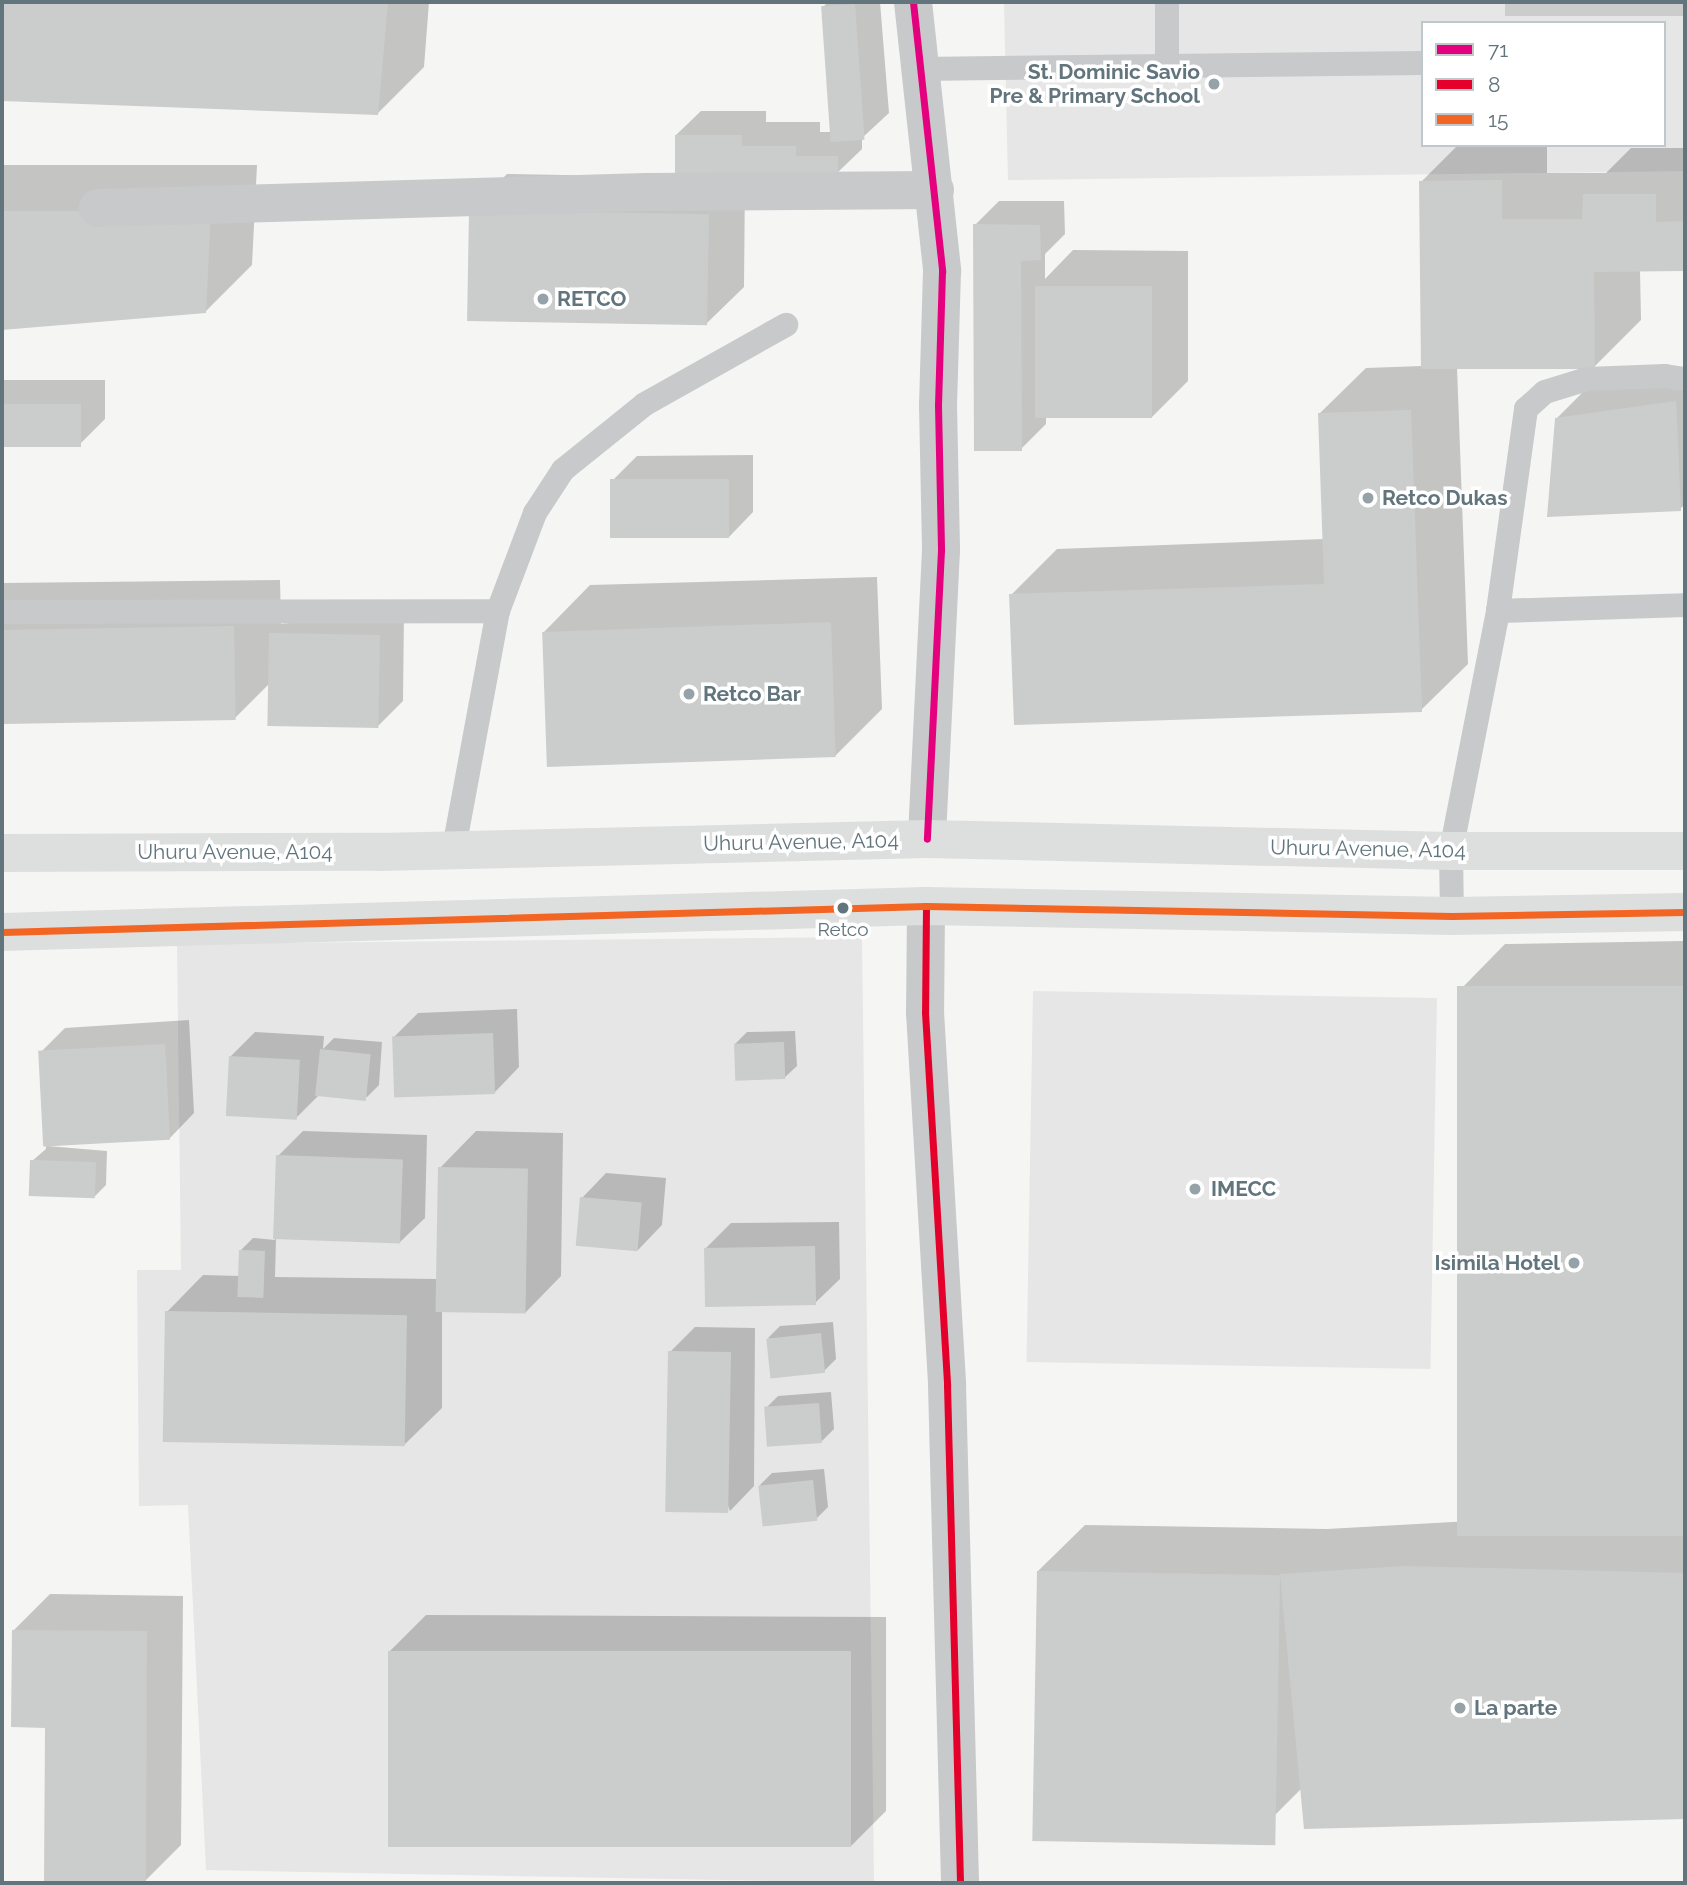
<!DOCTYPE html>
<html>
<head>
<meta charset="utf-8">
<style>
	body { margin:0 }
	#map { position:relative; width:1687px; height:1885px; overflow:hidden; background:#f5f5f4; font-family:Raleway,sans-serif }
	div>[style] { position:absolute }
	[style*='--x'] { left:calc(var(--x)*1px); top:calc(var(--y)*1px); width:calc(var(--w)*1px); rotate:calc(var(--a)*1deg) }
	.built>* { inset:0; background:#e5e6e5; transform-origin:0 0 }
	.shadow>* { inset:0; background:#0003; transform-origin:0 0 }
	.building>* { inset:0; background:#cbcdcd; transform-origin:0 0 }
	.service>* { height:24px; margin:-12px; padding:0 12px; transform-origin:12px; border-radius:12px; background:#c7c9ca }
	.minor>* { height:38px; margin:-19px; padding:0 19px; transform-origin:19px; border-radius:19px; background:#c7c9ca }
	.trunk>* { height:38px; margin:-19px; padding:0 19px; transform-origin:19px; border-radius:19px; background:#dddede }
	.bus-1>* { height:7px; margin:-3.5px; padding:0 3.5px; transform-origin:3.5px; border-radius:3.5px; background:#e5007d }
	.bus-2>* { height:7px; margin:-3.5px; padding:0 3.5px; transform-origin:3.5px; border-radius:3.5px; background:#e4002b }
	.bus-3>* { height:7px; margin:-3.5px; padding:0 3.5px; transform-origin:3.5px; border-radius:3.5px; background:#f26522 }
	.dots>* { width:19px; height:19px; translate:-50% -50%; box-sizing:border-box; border:4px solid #fff; border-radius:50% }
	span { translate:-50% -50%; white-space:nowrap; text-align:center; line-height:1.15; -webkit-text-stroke:7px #fff; paint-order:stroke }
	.bus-label { font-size:19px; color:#62757d }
	.poi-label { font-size:21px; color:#62757d; font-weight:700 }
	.right { translate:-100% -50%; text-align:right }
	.left { translate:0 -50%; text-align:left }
	.street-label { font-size:21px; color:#62757d }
	.frame { position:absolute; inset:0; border:4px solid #62757d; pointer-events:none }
	.legend { position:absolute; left:1421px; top:21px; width:245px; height:126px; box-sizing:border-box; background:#fff; border:2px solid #c0c8cb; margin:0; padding:9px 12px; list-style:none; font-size:21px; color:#62757d }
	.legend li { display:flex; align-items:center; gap:14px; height:35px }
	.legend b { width:35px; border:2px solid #c0c8cb }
</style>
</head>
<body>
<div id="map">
	<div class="built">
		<i style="clip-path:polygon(evenodd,1004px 2px,1685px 2px,1685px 171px,1008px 180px,1004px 2px,1423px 23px,1664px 23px,1664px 145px,1423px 145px,1423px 23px)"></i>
		<i style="clip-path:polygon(862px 937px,874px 1883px,206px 1870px,188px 1505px,139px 1506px,137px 1270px,181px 1270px,177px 944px)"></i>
		<i style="left:1033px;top:991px;width:404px;height:371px;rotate:1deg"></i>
	</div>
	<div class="shadow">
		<i style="clip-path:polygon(2px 2px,429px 2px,424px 67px,378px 113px,2px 99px)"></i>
		<i style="clip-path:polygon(828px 2px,880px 2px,889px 113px,862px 138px,862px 149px,837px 173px,745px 178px,744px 287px,707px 323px,471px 210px,507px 174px,677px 177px,676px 135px,701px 111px,766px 111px,766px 122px,820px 122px,820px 132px,832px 132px,823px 7px)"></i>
		<i style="left:1507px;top:2px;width:178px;height:12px"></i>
		<i style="clip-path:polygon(1458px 145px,1547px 145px,1547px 173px,1606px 173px,1631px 148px,1685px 148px,1685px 270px,1640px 270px,1641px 320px,1594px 367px,1457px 367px,1468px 664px,1421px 710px,1011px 595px,1057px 549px,1324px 539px,1319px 414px,1366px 368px,1422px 366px,1421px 182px)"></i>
		<i style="clip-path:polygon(2px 165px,257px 165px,252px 265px,206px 311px,2px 327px)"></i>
		<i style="clip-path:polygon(999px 201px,1064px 201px,1065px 234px,1045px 254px,1045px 279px,1073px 250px,1188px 251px,1188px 381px,1152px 417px,1046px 417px,1046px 424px,1021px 449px,975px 225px)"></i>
		<i style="clip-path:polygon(1685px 370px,1685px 504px,1680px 509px,1557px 418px,1593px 382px)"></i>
		<i style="clip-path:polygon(2px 380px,105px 380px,105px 419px,80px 444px,2px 445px)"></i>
		<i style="clip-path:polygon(753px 455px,753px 512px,729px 537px,612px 481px,637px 456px)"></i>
		<i style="clip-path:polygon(877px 577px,882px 709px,835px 756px,544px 632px,590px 585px)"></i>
		<i style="clip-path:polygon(280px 580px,281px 624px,404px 610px,403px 701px,378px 726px,271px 682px,235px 718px,2px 721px,2px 583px)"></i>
		<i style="clip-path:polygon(1685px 941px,1685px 1817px,1306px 1827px,1302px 1788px,1265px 1825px,1038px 1571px,1085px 1525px,1327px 1529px,1471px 1521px,1459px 991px,1505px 944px)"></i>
		<i style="clip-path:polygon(517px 1009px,519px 1067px,495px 1092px,393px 1038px,418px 1013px)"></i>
		<i style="clip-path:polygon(189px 1020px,194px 1113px,170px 1138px,47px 1146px,107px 1151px,106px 1185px,94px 1197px,32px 1161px,46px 1149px,40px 1053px,65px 1028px)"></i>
		<i style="clip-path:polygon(795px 1031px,797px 1066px,784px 1078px,735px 1044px,747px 1032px)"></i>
		<i style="clip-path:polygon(255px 1032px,324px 1036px,323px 1049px,334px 1038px,382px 1042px,379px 1085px,367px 1097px,320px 1094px,297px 1117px,230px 1057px)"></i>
		<i style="clip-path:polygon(303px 1131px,427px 1135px,425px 1218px,400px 1242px,276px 1238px,275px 1277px,437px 1279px,440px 1168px,476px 1131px,563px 1133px,561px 1276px,525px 1313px,442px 1311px,442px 1408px,405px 1444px,167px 1312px,203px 1275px,240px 1276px,241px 1250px,253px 1238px,275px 1240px,278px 1156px)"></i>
		<i style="clip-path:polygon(606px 1173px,666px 1178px,662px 1225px,638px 1250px,582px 1198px)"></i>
		<i style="clip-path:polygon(839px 1222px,840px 1279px,815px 1303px,706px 1248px,731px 1223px)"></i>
		<i style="clip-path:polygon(833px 1322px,836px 1359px,824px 1371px,768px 1338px,780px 1326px)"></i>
		<i style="clip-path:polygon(695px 1327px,755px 1328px,754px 1486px,730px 1511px,670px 1352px)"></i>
		<i style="clip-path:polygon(831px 1392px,834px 1429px,822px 1441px,766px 1408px,778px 1396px)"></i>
		<i style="clip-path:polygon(824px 1469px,828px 1507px,816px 1519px,760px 1485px,772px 1473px)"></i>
		<i style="clip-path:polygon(50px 1594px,183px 1596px,181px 1845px,145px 1881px,47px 1726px,13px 1631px)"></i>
		<i style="clip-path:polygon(426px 1615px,886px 1617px,886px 1811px,850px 1847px,390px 1651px)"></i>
	</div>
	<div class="building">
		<i style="clip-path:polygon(2px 2px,388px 2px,378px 115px,2px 101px)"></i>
		<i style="left:1505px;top:2px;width:180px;height:14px"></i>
		<i style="left:855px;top:4px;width:136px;height:34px;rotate:86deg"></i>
		<i style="clip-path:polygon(675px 135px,742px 135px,742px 146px,796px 146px,796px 156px,838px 156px,838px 175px,675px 176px)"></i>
		<i style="clip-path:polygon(1502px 180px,1502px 219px,1582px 219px,1583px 194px,1656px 194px,1656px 222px,1685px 221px,1685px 271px,1594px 272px,1595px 369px,1421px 369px,1419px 181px)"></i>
		<i style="left:469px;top:210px;width:240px;height:111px;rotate:1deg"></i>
		<i style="clip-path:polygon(2px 211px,211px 211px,206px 313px,2px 330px)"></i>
		<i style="clip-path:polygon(973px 224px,1040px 225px,1041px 260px,1021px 261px,1022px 451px,974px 451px)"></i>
		<i style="left:1035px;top:286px;width:117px;height:132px"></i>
		<i style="clip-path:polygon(1676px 401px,1681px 511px,1547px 517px,1555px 418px)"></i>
		<i style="left:2px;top:404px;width:79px;height:43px"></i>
		<i style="clip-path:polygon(1411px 410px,1422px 712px,1014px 725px,1009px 594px,1324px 584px,1318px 413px)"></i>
		<i style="left:729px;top:479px;width:59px;height:119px;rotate:90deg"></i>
		<i style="left:831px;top:622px;width:135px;height:289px;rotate:88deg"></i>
		<i style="left:234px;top:626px;width:94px;height:232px;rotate:89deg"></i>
		<i style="left:269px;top:633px;width:111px;height:93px;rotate:1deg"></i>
		<i style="left:1685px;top:986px;width:550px;height:228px;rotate:90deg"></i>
		<i style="left:493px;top:1033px;width:61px;height:101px;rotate:88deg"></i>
		<i style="left:784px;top:1042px;width:37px;height:50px;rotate:88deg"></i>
		<i style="left:165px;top:1044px;width:96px;height:127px;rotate:87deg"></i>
		<i style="left:320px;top:1049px;width:51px;height:47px;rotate:6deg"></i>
		<i style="left:229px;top:1056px;width:71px;height:60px;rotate:3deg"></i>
		<i style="left:276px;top:1155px;width:127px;height:84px;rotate:2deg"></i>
		<i style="left:30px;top:1160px;width:66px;height:36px;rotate:2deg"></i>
		<i style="left:438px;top:1167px;width:90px;height:145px;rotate:1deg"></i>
		<i style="left:580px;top:1197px;width:62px;height:49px;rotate:5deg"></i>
		<i style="left:815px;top:1246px;width:59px;height:111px;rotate:89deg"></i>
		<i style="left:239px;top:1250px;width:26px;height:47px;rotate:2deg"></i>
		<i style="left:165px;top:1311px;width:242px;height:131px;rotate:1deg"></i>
		<i style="left:821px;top:1333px;width:40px;height:55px;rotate:84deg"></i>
		<i style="left:668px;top:1351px;width:63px;height:161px;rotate:1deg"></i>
		<i style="left:819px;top:1403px;width:40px;height:55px;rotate:86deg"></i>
		<i style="left:813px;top:1480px;width:41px;height:55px;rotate:84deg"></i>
		<i style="clip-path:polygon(1404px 1566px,1685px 1573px,1685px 1819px,1304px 1829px,1280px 1574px)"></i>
		<i style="left:1037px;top:1571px;width:243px;height:270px;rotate:1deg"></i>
		<i style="clip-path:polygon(12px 1630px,147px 1631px,146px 1883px,44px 1881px,45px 1728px,11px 1727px)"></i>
		<i style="left:388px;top:1651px;width:463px;height:196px"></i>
	</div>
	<div class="service">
		<i style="--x:1167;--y:2;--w:64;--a:90"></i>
		<i style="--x:919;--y:69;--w:504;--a:-0.68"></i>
		<i style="--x:1498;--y:611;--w:187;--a:-1.8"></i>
		<i style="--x:2;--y:612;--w:496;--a:-0.1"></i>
		<i style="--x:454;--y:848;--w:241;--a:-79.5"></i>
		<i style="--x:498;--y:611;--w:105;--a:-69.3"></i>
		<i style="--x:535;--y:513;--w:51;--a:-56.9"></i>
		<i style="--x:563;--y:470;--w:105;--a:-38.8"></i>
		<i style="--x:645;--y:404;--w:162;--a:-29.3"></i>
		<i style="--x:1452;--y:916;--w:65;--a:-90.9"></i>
		<i style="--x:1451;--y:851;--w:245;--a:-78.9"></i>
		<i style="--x:1498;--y:611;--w:204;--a:-82.1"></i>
		<i style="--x:1526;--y:409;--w:25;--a:-42"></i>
		<i style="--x:1545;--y:392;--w:44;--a:-17.2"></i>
		<i style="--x:1587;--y:379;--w:78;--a:-2.2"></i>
		<i style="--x:1665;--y:376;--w:20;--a:9"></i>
	</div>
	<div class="minor">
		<i style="--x:913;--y:2;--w:271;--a:83.8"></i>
		<i style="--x:942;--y:271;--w:134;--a:91.7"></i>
		<i style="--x:938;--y:405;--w:145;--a:88.8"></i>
		<i style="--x:941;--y:550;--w:289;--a:92.8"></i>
		<i style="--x:98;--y:208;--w:549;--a:-1.67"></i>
		<i style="--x:647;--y:192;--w:288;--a:-0.4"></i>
		<i style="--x:926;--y:906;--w:106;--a:90.5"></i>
		<i style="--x:925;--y:1012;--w:374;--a:86.6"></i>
		<i style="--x:947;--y:1385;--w:498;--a:88.5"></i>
	</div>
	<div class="trunk">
		<i style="--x:2;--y:853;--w:378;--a:-0.2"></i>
		<i style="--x:380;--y:852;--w:547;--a:-1.36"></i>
		<i style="--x:927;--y:839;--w:524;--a:1.31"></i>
		<i style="--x:1451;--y:851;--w:234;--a:0"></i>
		<i style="--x:2;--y:932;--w:924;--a:-1.61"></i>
		<i style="--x:926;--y:906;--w:526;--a:1.09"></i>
		<i style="--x:1452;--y:916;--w:233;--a:-1"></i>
	</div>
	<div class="bus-1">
		<i style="--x:913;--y:2;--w:271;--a:83.8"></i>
		<i style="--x:942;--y:271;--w:134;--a:91.7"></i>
		<i style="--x:938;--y:405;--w:145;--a:88.8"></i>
		<i style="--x:941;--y:550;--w:289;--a:92.8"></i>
	</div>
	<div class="bus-2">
		<i style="--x:926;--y:906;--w:106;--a:90.5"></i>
		<i style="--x:925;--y:1012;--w:374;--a:86.6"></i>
		<i style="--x:947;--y:1385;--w:498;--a:88.5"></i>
	</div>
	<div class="bus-3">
		<i style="--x:2;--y:932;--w:924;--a:-1.61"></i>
		<i style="--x:926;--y:906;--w:526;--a:1.09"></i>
		<i style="--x:1452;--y:916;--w:233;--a:-1"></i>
	</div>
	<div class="dots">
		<i style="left:1214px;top:84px;background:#95a2a7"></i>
		<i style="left:543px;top:299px;background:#95a2a7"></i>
		<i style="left:1368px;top:498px;background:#95a2a7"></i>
		<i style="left:689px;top:694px;background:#95a2a7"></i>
		<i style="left:843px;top:908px;background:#62757d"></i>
		<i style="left:1195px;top:1189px;background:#95a2a7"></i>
		<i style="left:1574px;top:1263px;background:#95a2a7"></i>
		<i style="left:1460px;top:1708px;background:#95a2a7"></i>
	</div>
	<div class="bus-label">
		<span style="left:843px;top:930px">Retco</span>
	</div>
	<div class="poi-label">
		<span class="right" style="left:1200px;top:84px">St. Dominic Savio<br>Pre &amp; Primary School</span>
		<span class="left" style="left:557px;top:299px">RETCO</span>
		<span class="left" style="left:1382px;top:498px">Retco Dukas</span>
		<span class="left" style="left:703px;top:694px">Retco Bar</span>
		<span class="left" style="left:1211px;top:1189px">IMECC</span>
		<span class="right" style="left:1560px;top:1263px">Isimila Hotel</span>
		<span class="left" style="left:1474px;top:1708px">La parte</span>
	</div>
	<div class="street-label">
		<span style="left:801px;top:842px;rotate:-1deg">Uhuru Avenue, A104</span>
		<span style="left:1368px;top:849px;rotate:1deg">Uhuru Avenue, A104</span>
		<span style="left:235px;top:852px">Uhuru Avenue, A104</span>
	</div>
	<div class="frame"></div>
	<ul class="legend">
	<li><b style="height:9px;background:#e5007d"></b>71</li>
	<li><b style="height:9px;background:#e4002b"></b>8</li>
	<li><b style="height:9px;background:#f26522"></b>15</li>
	</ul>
</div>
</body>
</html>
